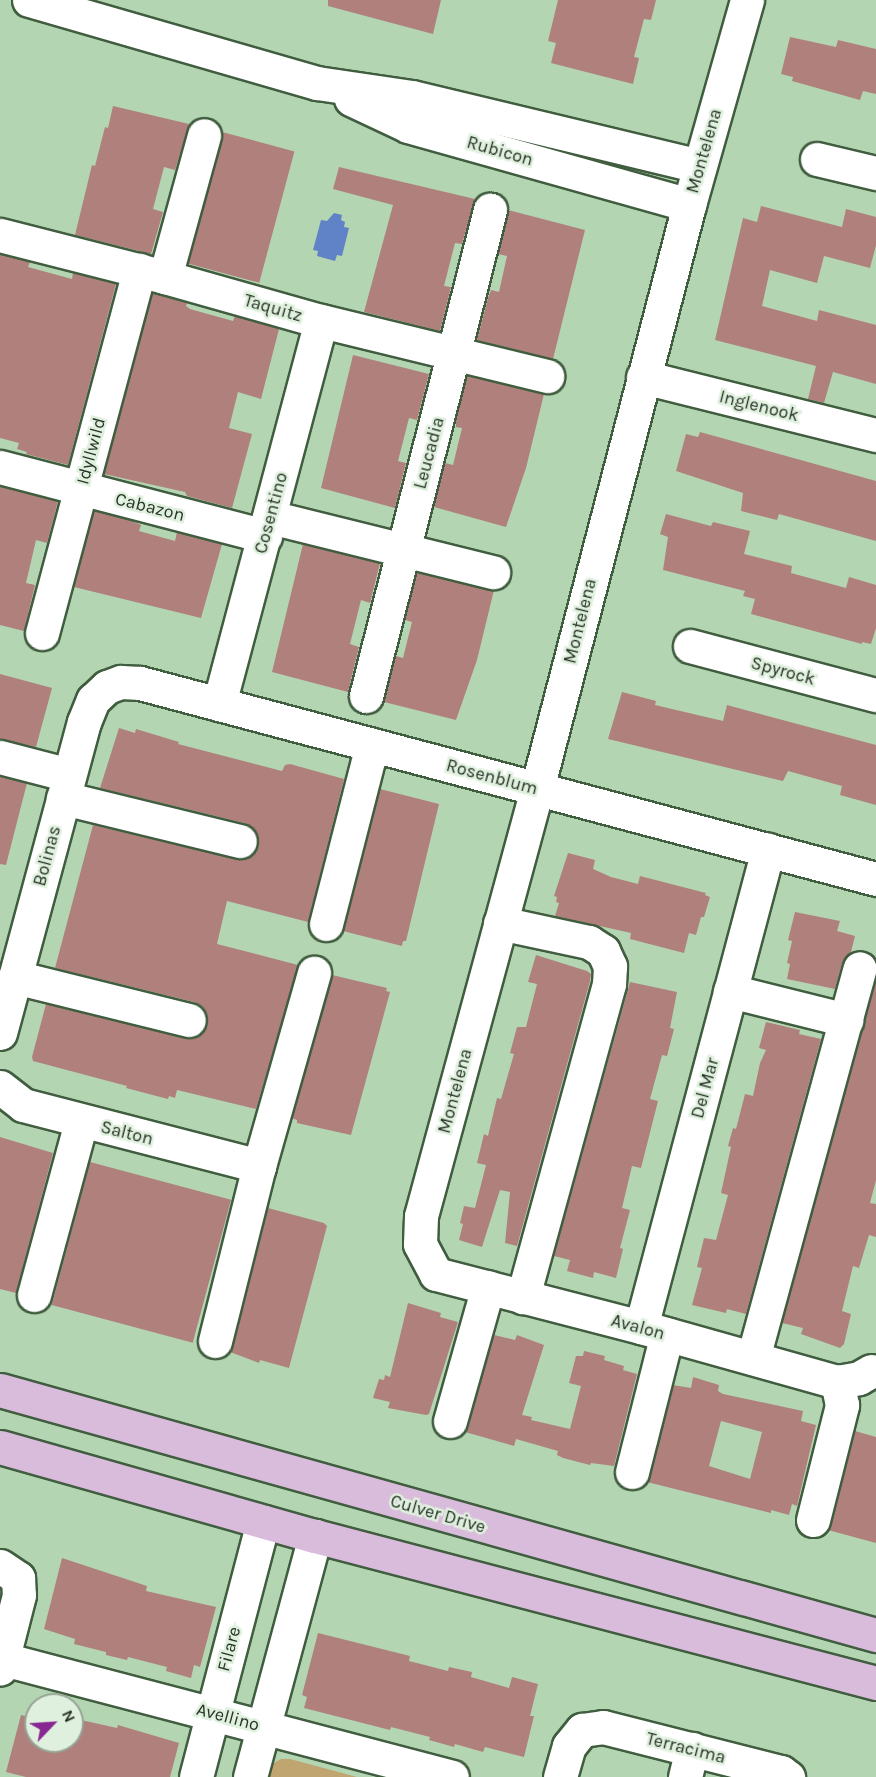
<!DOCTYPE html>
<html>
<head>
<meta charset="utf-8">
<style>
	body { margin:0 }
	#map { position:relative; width:876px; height:1777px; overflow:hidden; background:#b4d5b2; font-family:Karla,sans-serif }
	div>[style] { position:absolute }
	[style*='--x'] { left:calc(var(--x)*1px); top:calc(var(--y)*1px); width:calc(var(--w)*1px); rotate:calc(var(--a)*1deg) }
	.green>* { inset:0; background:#c0a571 }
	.water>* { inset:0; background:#6082c7 }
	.building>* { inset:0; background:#af807c; transform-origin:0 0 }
	.roads { filter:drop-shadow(2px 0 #405d3f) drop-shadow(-2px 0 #405d3f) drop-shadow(0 2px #405d3f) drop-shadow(0 -2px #405d3f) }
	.minor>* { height:33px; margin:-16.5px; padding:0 16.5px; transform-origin:16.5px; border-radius:16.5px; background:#fff }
	.major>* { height:33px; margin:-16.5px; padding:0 16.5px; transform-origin:16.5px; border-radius:16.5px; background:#d9bbdc }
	span { translate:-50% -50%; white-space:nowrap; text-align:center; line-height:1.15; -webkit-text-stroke:5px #e0f0de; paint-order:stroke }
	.street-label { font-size:18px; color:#263326 }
	.north { position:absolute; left:24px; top:1693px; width:60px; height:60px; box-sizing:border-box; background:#e0f0de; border:2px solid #96a494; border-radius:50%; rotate:65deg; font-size:16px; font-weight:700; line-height:24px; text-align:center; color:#263326 }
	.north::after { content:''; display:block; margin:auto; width:21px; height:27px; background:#872892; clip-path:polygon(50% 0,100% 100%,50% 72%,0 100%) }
</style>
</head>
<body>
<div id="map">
	<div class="green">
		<i style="clip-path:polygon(281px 1759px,290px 1759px,357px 1777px,266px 1777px,272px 1764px)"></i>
	</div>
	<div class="water">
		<i style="clip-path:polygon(334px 213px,342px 215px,341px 220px,345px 222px,344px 227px,349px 228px,342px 256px,337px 255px,335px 261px,317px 256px,318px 251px,313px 250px,321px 220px,327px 221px)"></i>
	</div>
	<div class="building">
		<i style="clip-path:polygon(328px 0,441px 0,433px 34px,328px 6px)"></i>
		<i style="clip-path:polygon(558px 0,656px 0,651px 20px,644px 19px,634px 57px,639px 58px,633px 84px,551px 63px,556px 43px,548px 41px)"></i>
		<i style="clip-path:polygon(790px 37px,836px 47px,838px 40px,876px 49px,876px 94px,863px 91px,860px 100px,792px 81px,793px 77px,781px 74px)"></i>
		<i style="clip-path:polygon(113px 106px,189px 124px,175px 170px,164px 167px,153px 209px,163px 212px,151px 254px,75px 235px,92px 165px,95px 166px,105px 127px,108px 128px)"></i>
		<i style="left:222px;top:132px;width:75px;height:136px;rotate:15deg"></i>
		<i style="clip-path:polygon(339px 167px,475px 199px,462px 244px,455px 243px,444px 286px,451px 287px,440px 331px,364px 312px,393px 205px,333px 189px)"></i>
		<i style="clip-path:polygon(761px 206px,842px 227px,846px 209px,876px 217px,876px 245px,870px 268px,824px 256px,817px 283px,770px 270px,762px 306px,817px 321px,819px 310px,876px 325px,876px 384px,833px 372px,824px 403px,808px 399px,816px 366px,715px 340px,743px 218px,757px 222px)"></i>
		<i style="clip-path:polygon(508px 210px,585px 230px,553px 359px,477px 340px,488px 298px,491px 290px,499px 292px,507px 256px,498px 254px)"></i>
		<i style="clip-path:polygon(0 254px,30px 262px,28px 267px,72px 279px,73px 273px,116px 284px,68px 465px,26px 454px,27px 452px,17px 449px,19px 443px,0 438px)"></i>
		<i style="clip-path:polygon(152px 293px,187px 303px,186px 306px,190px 309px,233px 321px,235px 316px,279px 329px,261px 399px,238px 392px,229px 428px,252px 434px,232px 508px,187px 496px,185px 492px,104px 474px)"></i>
		<i style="clip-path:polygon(353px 355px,429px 374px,417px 420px,409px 418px,398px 461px,406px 463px,395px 508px,321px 488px)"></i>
		<i style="clip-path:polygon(467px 376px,544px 394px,526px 468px,506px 527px,434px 507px,445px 463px,453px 465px,462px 428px,456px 427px,456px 419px)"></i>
		<i style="clip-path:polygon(700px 432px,876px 481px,876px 541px,779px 514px,777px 520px,741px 511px,743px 493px,676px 471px,686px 434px,698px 437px)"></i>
		<i style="clip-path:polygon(0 486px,58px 501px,47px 543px,36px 540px,26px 583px,35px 585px,24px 631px,0 625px)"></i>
		<i style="clip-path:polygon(94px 511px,130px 520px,141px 525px,139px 531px,175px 541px,177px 532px,222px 544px,201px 618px,74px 587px)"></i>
		<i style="clip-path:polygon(666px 514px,711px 526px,713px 522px,750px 531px,744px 554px,792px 566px,791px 573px,846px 588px,849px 577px,876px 585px,876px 628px,871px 644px,862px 642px,862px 644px,751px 614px,755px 599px,743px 596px,745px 591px,663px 570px,668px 537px,660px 534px)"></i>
		<i style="clip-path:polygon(303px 544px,380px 563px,370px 603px,361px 600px,350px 644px,359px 647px,348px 692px,272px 672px)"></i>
		<i style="clip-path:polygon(417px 573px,494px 590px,477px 660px,456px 720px,384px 702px,396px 656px,403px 658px,412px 622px,405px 620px)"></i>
		<i style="clip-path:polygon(0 674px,52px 688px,36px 747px,0 739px)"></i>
		<i style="clip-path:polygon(622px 692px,656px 701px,655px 705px,723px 721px,727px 705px,876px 745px,876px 805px,840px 795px,842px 786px,788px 771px,783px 781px,608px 739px)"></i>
		<i style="clip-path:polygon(119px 728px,135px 733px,136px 729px,179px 742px,178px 744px,282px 771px,285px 765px,290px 764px,344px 779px,308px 922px,227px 901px,217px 944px,298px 965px,256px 1109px,177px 1090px,175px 1098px,169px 1096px,168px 1099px,126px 1088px,127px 1086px,33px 1061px,32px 1057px,46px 1004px,184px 1038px,195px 1038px,203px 1033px,207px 1025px,207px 1014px,202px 1006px,194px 1002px,55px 968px,93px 825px,236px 859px,246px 859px,253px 854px,258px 846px,258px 835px,252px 827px,244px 823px,100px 788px)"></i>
		<i style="clip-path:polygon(0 776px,27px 783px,6px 865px,0 864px)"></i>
		<i style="clip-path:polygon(380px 789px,439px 804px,406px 941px,403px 941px,402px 946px,343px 931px)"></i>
		<i style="clip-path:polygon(568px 853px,595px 860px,593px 869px,611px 877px,638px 884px,640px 876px,706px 893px,705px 895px,710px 897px,704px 917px,701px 917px,696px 935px,689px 933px,684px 953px,630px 939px,631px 933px,555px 916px,559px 903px,556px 902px,557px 897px,554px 896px)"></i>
		<i style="clip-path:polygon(795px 912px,840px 921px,837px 931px,855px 936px,851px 952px,842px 963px,835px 989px,787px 979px,790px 964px,787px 963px,792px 941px,788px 940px)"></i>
		<i style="clip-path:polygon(536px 955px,587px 971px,591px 974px,590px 981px,517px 1246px,505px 1243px,510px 1192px,500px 1190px,482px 1247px,459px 1240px,463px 1224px,460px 1223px,464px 1206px,475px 1208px,486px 1165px,477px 1163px,484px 1134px,488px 1136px,497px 1098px,501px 1099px,514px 1054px,510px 1053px,517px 1027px,526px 1027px,537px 984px,528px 982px)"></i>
		<i style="clip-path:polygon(332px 975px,387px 988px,386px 991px,390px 992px,351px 1135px,297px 1123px,297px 1120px,292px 1118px)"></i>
		<i style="clip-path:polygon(876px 981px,876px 1180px,870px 1203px,876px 1204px,876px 1237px,869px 1235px,859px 1268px,853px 1266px,842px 1311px,851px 1314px,844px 1344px,840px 1348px,801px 1334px,803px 1328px,782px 1323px)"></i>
		<i style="clip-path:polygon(630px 982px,677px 992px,670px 1028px,674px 1029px,667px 1056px,662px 1055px,650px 1099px,658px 1101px,641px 1168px,632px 1166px,622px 1208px,630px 1210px,620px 1248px,623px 1249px,616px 1278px,594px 1272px,593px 1278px,567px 1271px,570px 1260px,554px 1256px)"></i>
		<i style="clip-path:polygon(766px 1022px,800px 1030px,799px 1034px,821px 1039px,746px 1314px,727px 1309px,726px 1313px,692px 1305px,702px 1268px,697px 1267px,704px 1238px,716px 1240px,728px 1195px,721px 1193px,731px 1147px,728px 1146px,733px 1128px,736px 1129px,745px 1094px,753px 1096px,760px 1063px,766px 1050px,759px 1048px)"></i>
		<i style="clip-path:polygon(0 1137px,53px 1153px,16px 1293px,0 1289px)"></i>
		<i style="left:90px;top:1162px;width:146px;height:148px;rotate:15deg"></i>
		<i style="clip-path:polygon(268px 1208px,324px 1223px,327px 1226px,289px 1368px,260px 1360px,259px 1363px,230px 1352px)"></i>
		<i style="clip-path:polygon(408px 1303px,441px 1313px,440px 1317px,458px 1322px,429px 1414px,426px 1415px,388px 1408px,390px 1402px,373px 1398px,379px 1379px,384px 1380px,385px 1375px,390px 1377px)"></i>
		<i style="clip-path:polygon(494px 1335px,515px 1340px,517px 1335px,544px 1345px,522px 1415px,532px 1417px,531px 1420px,570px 1429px,581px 1386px,569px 1383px,576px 1356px,583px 1356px,584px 1351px,605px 1356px,604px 1360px,624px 1366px,623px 1370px,637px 1374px,614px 1466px,591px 1463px,590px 1465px,563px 1458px,557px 1455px,558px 1451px,516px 1439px,514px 1446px,465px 1432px)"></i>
		<i style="clip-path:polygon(evenodd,693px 1377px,719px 1385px,718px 1391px,723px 1394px,803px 1411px,801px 1421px,816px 1425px,797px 1506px,792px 1504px,789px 1515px,771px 1510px,771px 1513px,647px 1482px,673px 1385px,691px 1388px,693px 1377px,721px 1421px,762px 1432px,750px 1479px,709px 1466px,721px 1421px)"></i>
		<i style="clip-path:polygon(855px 1431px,876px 1437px,876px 1543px,828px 1530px)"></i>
		<i style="clip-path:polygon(62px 1558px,147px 1586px,146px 1591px,216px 1607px,200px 1667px,194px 1665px,191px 1678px,166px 1671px,167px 1667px,128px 1657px,127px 1660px,106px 1655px,106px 1652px,74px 1644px,75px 1639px,44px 1629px)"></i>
		<i style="clip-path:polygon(318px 1633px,410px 1656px,409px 1661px,448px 1671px,449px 1667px,472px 1672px,471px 1677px,509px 1688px,512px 1677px,538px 1684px,530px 1716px,534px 1716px,524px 1757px,485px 1747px,483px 1752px,455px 1744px,454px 1747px,429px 1740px,430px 1737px,391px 1727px,390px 1730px,304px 1708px,307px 1697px,302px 1695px)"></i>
		<i style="clip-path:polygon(21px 1715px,36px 1719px,36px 1741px,72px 1741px,72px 1718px,117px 1728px,118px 1725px,179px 1743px,170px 1777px,26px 1777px,6px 1772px)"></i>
	</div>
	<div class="roads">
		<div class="minor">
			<i style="--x:29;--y:0;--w:300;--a:16.1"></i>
			<i style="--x:317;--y:83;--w:96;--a:8.4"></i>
			<i style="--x:412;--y:97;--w:295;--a:13.5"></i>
			<i style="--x:747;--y:0;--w:213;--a:105.8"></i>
			<i style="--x:689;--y:205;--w:603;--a:104.59"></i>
			<i style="--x:537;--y:789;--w:442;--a:105.2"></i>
			<i style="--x:421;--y:1216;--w:28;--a:92"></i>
			<i style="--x:420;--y:1244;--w:34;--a:62"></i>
			<i style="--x:436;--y:1274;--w:212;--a:14.5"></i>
			<i style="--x:641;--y:1327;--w:204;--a:15.7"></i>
			<i style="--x:837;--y:1382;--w:22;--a:-10"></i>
			<i style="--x:859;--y:1378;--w:14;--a:-30"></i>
			<i style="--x:351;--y:99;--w:63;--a:25.3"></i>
			<i style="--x:408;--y:126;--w:292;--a:15.7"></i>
			<i style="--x:817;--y:159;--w:61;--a:13.3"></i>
			<i style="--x:0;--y:235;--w:170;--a:14.3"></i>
			<i style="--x:165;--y:277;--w:162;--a:15.8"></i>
			<i style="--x:321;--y:321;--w:233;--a:13.7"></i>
			<i style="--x:165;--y:277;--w:147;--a:-74.6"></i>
			<i style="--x:643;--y:377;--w:240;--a:14"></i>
			<i style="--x:0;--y:467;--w:274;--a:14.6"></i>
			<i style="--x:270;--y:517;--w:230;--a:13.9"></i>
			<i style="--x:42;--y:633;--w:376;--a:-75"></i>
			<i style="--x:690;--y:646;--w:192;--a:14.8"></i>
			<i style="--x:366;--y:696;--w:502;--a:-75.69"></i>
			<i style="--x:219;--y:704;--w:396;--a:-75.1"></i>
			<i style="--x:0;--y:757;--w:71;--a:14.6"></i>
			<i style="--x:63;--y:798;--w:182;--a:13.7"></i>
			<i style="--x:500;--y:923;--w:91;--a:12.1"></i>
			<i style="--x:589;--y:942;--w:17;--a:33"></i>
			<i style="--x:603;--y:951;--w:17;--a:65"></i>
			<i style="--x:610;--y:966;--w:18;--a:93"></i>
			<i style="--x:609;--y:984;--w:325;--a:105.4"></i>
			<i style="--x:326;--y:924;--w:185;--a:-75.6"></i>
			<i style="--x:15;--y:977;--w:179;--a:13.9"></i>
			<i style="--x:730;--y:991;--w:120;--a:14"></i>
			<i style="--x:0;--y:1033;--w:322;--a:-74.9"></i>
			<i style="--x:84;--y:722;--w:24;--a:-68"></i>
			<i style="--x:93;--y:700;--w:19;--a:-43"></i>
			<i style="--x:107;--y:687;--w:15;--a:-20"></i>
			<i style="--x:121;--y:682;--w:19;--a:3"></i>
			<i style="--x:140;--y:683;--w:762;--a:14.91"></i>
			<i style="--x:0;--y:1087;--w:29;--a:38"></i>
			<i style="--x:23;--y:1105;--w:244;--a:14.5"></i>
			<i style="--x:34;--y:1295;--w:179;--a:-74.8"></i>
			<i style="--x:641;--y:1327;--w:494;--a:-75.1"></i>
			<i style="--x:215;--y:1341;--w:180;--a:-75.9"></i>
			<i style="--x:259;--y:1166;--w:201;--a:-74.1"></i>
			<i style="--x:753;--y:1358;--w:404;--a:-74.7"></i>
			<i style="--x:450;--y:1421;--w:139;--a:-74.2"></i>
			<i style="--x:632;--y:1472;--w:142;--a:-75.8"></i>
			<i style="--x:813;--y:1520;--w:119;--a:-75.8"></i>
			<i style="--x:842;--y:1405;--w:24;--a:-102"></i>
			<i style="--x:0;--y:1566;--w:22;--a:34"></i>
			<i style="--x:18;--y:1578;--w:17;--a:87"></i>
			<i style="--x:19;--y:1595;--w:76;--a:104.4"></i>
			<i style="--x:3;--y:1659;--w:464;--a:14.7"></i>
			<i style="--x:196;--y:1777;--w:264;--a:-75.3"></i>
			<i style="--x:250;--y:1777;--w:250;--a:-74.9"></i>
			<i style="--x:560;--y:1777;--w:32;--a:-74"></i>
			<i style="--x:569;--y:1746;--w:21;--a:-51"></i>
			<i style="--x:582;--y:1730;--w:21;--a:-8"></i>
			<i style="--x:603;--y:1727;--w:184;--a:14.2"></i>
			<i style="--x:781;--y:1772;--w:9;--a:36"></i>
			<i style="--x:685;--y:1777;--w:29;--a:-76"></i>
		</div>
		<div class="major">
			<i style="--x:0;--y:1390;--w:910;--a:15.63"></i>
			<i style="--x:0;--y:1447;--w:327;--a:15.8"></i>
			<i style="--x:315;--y:1536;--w:580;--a:14.68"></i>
		</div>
	</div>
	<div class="street-label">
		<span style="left:500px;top:151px;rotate:16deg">Rubicon</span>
		<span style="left:704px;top:151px;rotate:-74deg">Montelena</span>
		<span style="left:273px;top:308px;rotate:16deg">Taquitz</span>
		<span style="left:759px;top:406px;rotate:14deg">Inglenook</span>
		<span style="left:91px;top:451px;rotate:-75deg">Idyllwild</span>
		<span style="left:429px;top:453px;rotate:-75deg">Leucadia</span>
		<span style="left:150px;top:507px;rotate:14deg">Cabazon</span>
		<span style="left:271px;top:513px;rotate:-75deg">Cosentino</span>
		<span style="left:580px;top:621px;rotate:-76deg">Montelena</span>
		<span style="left:783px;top:671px;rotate:15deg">Spyrock</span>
		<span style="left:492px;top:777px;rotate:15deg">Rosenblum</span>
		<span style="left:47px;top:856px;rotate:-75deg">Bolinas</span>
		<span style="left:705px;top:1088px;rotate:-75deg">Del Mar</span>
		<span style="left:455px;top:1091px;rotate:-75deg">Montelena</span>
		<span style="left:127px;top:1133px;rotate:14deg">Salton</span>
		<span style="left:638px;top:1327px;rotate:15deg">Avalon</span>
		<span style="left:438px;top:1514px;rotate:16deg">Culver Drive</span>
		<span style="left:229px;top:1649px;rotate:-75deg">Filare</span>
		<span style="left:228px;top:1717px;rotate:15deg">Avellino</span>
		<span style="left:686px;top:1748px;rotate:14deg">Terracima</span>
	</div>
	<div class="north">N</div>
</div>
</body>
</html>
